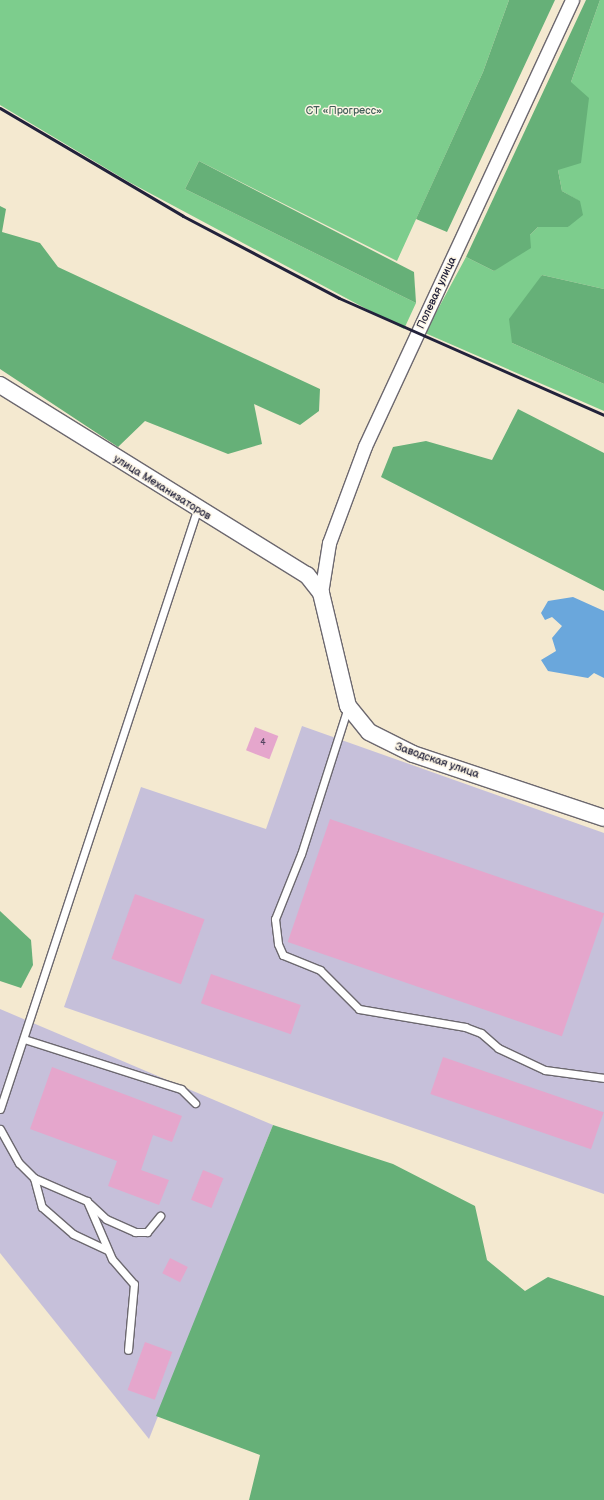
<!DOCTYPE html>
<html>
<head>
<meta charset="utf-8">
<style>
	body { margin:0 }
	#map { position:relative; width:604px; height:1500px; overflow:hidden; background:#f4e9d0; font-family:"Balsamiq Sans",sans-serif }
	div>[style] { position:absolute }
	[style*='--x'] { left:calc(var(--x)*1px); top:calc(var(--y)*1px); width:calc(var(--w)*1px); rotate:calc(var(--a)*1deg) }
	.industrial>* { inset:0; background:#c6c0da }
	.green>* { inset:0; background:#7dcd8d }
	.forest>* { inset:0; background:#66b078 }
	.water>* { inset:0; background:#6aa7dc }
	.building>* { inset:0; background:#e5a6cc; transform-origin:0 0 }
	.roads { filter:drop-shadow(1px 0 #6c686f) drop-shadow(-1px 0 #6c686f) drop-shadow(0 1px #6c686f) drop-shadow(0 -1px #6c686f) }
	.service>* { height:7px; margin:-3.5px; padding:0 3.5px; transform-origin:3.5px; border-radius:3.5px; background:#fff }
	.minor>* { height:13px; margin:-6.5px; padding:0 6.5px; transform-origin:6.5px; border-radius:6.5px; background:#fff }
	.tertiary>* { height:16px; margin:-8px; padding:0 8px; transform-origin:8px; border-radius:8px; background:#fff }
	.rail>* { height:3px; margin:-1.5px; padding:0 1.5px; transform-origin:1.5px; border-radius:1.5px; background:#22223b }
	span { translate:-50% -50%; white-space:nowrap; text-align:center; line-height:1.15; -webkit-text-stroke:3px #fcf5e5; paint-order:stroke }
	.number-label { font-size:9px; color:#53435f }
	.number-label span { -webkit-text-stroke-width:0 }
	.park-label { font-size:11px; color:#425e58 }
	.street-label { font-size:11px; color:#22223b }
</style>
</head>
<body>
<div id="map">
	<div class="industrial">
		<i style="clip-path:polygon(302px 726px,604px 833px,604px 1194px,64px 1007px,141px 787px,266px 829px)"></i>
		<i style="clip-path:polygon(0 1009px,273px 1125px,149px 1439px,0 1253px)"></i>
	</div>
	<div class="green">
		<i style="clip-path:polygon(0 0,509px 0,483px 72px,397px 261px,199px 161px,185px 189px,416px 303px,404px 329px,129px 182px,0 105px)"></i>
		<i style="clip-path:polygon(600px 0,604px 0,604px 289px,542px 275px,512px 343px,604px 384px,604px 411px,425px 333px,466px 257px,494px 271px,538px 227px,568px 227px,579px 201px,562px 191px,558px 170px,571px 82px)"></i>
	</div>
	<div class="forest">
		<i style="clip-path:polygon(509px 0,555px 0,447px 232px,416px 219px,483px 72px)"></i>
		<i style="clip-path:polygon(586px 0,600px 0,571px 82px,589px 98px,581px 163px,558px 170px,562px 191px,580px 201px,583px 215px,568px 227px,538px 227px,530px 235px,531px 248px,494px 271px,466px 257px)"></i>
		<i style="clip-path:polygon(199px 161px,414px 272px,416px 303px,185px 189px)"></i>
		<i style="clip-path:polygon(0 206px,6px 209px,2px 232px,40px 243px,58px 267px,320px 389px,319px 411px,300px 425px,254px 404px,262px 444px,228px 454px,145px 421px,118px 447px,0 369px)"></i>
		<i style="clip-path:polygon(542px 275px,604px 289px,604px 384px,512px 343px,509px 319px)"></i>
		<i style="clip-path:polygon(518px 409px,604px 453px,604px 591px,381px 477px,393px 447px,426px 441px,492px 460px)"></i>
		<i style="clip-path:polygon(0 911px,31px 940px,33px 965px,21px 988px,0 981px)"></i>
		<i style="clip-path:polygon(273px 1125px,393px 1164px,475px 1206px,487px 1260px,525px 1291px,548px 1277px,604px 1296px,604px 1500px,249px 1500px,260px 1455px,156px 1416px)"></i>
	</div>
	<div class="water">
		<i style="clip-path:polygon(573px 597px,604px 611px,604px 678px,594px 673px,588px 678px,548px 671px,541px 660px,556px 651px,552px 638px,562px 626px,552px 617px,545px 620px,541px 613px,548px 601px)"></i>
	</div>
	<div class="building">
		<i style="left:255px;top:727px;width:25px;height:25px;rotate:21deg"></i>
		<i style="left:330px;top:819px;width:290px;height:130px;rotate:19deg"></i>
		<i style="left:135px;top:894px;width:74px;height:69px;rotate:20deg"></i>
		<i style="left:211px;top:974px;width:95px;height:31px;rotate:19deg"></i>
		<i style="left:443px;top:1057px;width:170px;height:39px;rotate:19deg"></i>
		<i style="clip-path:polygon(52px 1067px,182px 1116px,172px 1142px,153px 1135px,141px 1170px,169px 1180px,159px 1205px,108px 1186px,117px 1161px,30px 1129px)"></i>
		<i style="left:203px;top:1170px;width:22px;height:32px;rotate:22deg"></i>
		<i style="left:170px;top:1258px;width:20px;height:17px;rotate:27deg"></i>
		<i style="left:145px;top:1342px;width:29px;height:51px;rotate:20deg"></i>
	</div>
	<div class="roads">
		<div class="service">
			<i style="--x:348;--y:707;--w:154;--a:107.7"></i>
			<i style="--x:301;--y:854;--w:70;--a:111.8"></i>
			<i style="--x:275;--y:919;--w:25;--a:83"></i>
			<i style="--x:278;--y:944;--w:12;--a:66"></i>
			<i style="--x:283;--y:955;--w:40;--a:22"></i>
			<i style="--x:320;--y:970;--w:55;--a:45"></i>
			<i style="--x:359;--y:1009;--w:108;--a:9.6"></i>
			<i style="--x:465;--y:1027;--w:17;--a:21"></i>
			<i style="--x:481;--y:1033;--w:23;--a:41"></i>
			<i style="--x:498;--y:1048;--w:52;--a:25.1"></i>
			<i style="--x:545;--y:1070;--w:60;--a:7.7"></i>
			<i style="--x:24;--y:1039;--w:165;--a:17.7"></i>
			<i style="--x:181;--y:1089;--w:20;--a:45"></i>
			<i style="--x:0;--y:1109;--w:631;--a:-71.79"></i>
			<i style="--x:0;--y:1129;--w:39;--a:61"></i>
			<i style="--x:19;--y:1163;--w:21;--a:45"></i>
			<i style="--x:34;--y:1178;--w:58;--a:23.5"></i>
			<i style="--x:87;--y:1201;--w:63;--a:66.7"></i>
			<i style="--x:112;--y:1259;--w:33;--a:49"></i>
			<i style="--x:134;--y:1284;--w:66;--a:95.2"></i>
			<i style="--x:34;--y:1178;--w:30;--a:75"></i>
			<i style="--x:42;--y:1207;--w:41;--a:41.1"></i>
			<i style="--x:73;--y:1234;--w:38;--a:25"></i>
			<i style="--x:90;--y:1204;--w:22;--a:43"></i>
			<i style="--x:106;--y:1219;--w:32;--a:24"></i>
			<i style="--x:135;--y:1232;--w:12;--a:0"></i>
			<i style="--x:147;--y:1232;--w:21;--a:-51"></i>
		</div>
		<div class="minor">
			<i style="--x:321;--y:593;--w:51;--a:-80.9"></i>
			<i style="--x:329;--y:543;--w:103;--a:-69.6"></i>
			<i style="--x:365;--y:446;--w:492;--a:-65.1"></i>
		</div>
		<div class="tertiary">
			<i style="--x:0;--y:385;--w:361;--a:31.8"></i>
			<i style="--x:307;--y:575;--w:23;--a:52"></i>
			<i style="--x:321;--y:593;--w:116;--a:76.6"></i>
			<i style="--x:348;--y:706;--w:33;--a:51"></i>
			<i style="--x:369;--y:732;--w:49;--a:26.6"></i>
			<i style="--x:413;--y:754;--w:201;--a:18.5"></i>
		</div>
	</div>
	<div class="rail">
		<i style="--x:0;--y:108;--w:212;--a:30.5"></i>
		<i style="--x:183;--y:216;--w:176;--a:27.7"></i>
		<i style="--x:339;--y:298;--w:290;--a:23.8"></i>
	</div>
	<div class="number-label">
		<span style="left:263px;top:743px">4</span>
	</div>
	<div class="park-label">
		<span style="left:344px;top:111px">СТ «Прогресс»</span>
	</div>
	<div class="street-label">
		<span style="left:437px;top:293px;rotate:-65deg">Полевая улица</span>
		<span style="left:162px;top:488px;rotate:32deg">улица Механизаторов</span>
		<span style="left:437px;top:761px;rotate:19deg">Заводская улица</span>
	</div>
</div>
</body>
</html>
